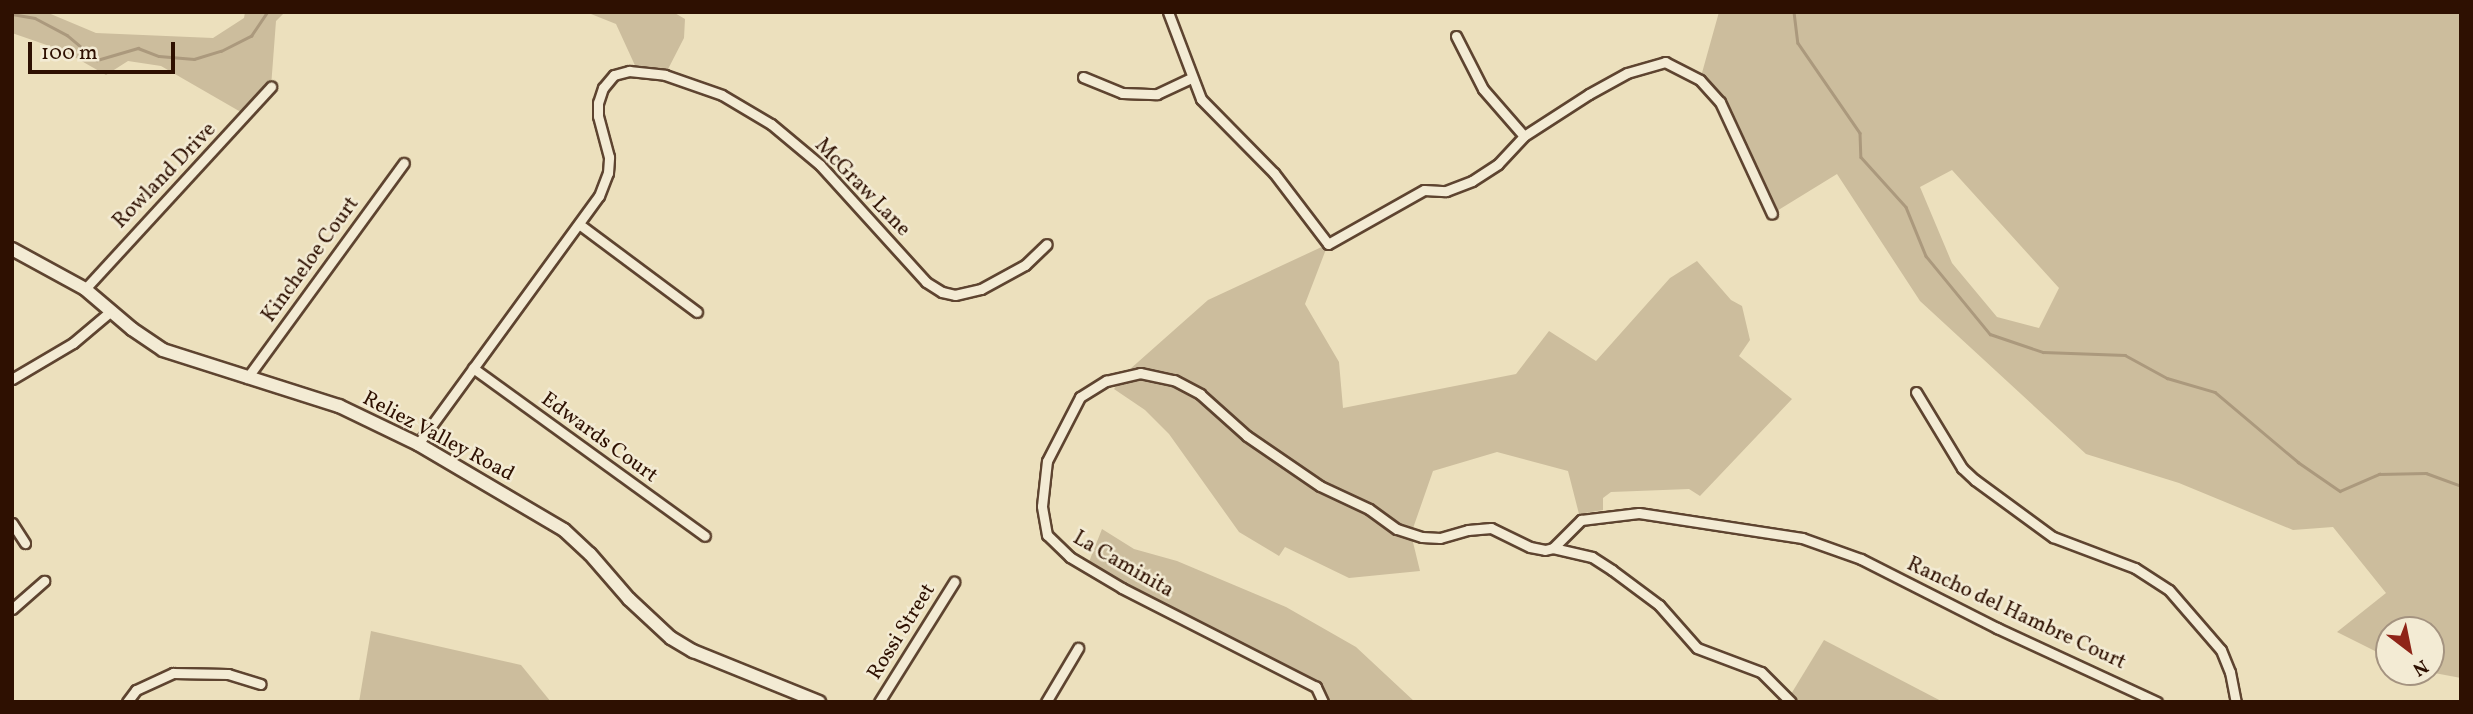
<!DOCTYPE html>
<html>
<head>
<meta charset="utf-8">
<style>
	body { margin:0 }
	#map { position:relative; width:2473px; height:714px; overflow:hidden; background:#ece0bd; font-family:Vollkorn,serif }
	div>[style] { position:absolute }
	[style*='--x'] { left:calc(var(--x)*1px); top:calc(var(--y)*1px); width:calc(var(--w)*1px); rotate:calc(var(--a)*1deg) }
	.green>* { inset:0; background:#ccbd9d }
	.stream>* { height:2.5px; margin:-1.25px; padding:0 1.25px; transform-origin:1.25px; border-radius:1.25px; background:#ab997d }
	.roads { filter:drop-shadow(2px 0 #5e4430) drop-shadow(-2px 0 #5e4430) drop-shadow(0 2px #5e4430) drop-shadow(0 -2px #5e4430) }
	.street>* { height:9px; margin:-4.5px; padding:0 4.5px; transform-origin:4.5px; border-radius:4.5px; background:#f3ebd4 }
	.secondary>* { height:12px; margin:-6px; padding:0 6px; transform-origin:6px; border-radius:6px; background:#f3ebd4 }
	span { translate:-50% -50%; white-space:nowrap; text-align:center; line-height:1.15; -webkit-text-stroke:5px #f3ebd4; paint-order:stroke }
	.street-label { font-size:21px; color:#2e1001 }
	.frame { position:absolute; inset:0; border:14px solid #2e1001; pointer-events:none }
	.north { position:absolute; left:2375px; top:616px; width:70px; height:70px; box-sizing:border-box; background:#f3ebd4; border:2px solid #a49380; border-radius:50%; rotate:148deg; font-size:19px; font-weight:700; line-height:28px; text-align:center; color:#2e1001 }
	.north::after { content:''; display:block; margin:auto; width:24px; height:32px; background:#8f2418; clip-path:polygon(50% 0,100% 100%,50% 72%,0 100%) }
	.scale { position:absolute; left:28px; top:42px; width:147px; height:32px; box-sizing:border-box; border:4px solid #2e1001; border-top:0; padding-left:9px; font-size:21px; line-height:24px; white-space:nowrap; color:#2e1001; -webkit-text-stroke:5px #f3ebd4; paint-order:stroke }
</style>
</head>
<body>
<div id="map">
	<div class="green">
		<i style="clip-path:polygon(12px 12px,46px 12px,96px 33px,213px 38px,244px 18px,245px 12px,285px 12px,276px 21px,271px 87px,246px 115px,161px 66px,128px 61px,106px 75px,64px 51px,12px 33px)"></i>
		<i style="clip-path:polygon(586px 12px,673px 12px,685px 19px,684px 38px,665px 75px,638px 72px,616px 24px)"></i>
		<i style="clip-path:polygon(evenodd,1719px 12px,2461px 12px,2461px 678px,2429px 672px,2431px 630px,2389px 630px,2389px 658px,2337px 632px,2386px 593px,2333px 527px,2293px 530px,2179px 483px,2086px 454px,1920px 301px,1837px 174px,1772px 214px,1731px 121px,1700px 80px,1719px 12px,1952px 170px,2059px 288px,2039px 328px,1997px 317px,1952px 263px,1920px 187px,1952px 170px)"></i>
		<i style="clip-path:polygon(1328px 244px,1305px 304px,1339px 362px,1343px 408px,1516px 374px,1549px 331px,1596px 361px,1670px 278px,1697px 261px,1731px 300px,1742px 306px,1750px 340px,1739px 356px,1792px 399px,1700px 496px,1689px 489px,1611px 492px,1603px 498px,1603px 510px,1579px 514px,1568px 471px,1497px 452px,1433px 471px,1411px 534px,1420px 571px,1349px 578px,1285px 547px,1279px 556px,1239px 532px,1169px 434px,1145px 410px,1114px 389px,1129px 370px,1208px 300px)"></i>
		<i style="clip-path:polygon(1102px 529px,1134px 549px,1177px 561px,1286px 607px,1356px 647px,1415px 702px,1323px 702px,1315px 687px,1087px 567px)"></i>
		<i style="clip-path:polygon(371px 631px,521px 665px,551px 702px,359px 702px)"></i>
		<i style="clip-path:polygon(1824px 640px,1943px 702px,1791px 702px,1788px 699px)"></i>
	</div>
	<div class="stream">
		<i style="--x:1794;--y:12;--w:31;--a:83"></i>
		<i style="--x:1798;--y:43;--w:109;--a:55.4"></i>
		<i style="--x:1860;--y:133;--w:24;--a:88"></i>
		<i style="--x:1861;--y:157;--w:67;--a:48"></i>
		<i style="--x:1906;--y:207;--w:53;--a:67.8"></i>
		<i style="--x:1926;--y:256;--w:101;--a:50.6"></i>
		<i style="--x:1990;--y:334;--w:56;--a:18.8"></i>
		<i style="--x:2043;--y:352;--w:82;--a:2.1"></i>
		<i style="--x:2125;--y:355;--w:48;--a:28.7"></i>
		<i style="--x:2167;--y:378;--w:50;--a:16.3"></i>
		<i style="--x:2215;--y:392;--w:109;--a:40.1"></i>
		<i style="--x:2298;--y:462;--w:51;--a:34.6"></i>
		<i style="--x:2340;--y:491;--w:43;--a:-23.6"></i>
		<i style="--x:2379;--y:474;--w:47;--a:-1.2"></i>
		<i style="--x:2426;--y:473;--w:37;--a:20"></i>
		<i style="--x:12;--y:14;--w:23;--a:10"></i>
		<i style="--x:35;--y:18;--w:36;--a:28"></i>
		<i style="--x:67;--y:35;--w:39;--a:40"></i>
		<i style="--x:97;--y:60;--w:43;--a:-16.3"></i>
		<i style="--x:138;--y:48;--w:22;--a:21"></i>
		<i style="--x:159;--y:56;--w:35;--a:5"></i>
		<i style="--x:194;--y:59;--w:28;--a:-17"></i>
		<i style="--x:221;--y:51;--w:34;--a:-27"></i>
		<i style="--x:251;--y:36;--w:29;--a:-56"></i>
	</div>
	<div class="roads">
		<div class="street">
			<i style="--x:1168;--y:12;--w:93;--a:69.2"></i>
			<i style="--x:1201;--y:99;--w:104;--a:45.4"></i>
			<i style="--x:1274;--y:173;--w:89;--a:52.7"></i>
			<i style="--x:1328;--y:244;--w:110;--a:-29.4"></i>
			<i style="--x:1424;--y:190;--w:22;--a:3"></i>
			<i style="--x:1446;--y:191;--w:28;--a:-21"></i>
			<i style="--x:1472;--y:181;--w:31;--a:-33"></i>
			<i style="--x:1498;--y:164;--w:38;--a:-47"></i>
			<i style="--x:1524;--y:136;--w:77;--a:-32.9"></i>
			<i style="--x:1589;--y:94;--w:43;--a:-28.9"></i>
			<i style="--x:1627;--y:73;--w:40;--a:-16"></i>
			<i style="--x:1665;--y:62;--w:39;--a:27"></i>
			<i style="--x:1700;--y:80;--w:30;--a:48"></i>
			<i style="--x:1720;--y:102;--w:123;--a:65.1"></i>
			<i style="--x:1456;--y:36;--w:59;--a:63"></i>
			<i style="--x:1483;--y:89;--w:62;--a:48.9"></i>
			<i style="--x:1083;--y:77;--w:42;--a:22.3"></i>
			<i style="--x:1122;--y:93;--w:35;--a:2"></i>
			<i style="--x:1157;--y:94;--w:38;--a:-25"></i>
			<i style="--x:579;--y:224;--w:147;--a:36.7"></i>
			<i style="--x:85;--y:289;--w:275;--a:-47.4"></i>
			<i style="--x:473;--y:368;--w:286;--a:35.9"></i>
			<i style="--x:247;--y:378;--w:266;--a:-53.9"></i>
			<i style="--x:12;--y:379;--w:71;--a:-30.5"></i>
			<i style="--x:73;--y:343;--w:50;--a:-40.1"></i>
			<i style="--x:1916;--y:392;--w:89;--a:58.8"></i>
			<i style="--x:1962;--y:468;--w:18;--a:43"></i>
			<i style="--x:1975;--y:480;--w:97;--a:36.2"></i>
			<i style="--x:2053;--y:537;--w:88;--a:20.7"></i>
			<i style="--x:2135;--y:568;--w:40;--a:32.9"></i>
			<i style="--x:2169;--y:590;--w:79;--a:49.1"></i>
			<i style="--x:2221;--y:650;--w:24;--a:68"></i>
			<i style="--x:2230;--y:672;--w:31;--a:79"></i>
			<i style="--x:418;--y:444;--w:307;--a:-53.9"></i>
			<i style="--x:599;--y:196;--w:25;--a:-69"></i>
			<i style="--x:608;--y:173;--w:16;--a:-86"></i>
			<i style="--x:609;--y:157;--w:42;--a:-105"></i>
			<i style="--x:598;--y:116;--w:13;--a:-90"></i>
			<i style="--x:598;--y:103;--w:16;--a:-72"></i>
			<i style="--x:603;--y:88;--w:17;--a:-50"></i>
			<i style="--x:614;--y:75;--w:16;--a:-15"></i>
			<i style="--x:629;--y:71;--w:36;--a:6"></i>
			<i style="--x:665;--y:75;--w:60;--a:19.3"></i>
			<i style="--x:722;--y:95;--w:57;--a:30.6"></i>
			<i style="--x:771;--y:124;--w:64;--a:39.9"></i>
			<i style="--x:820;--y:165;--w:158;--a:47.8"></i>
			<i style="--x:926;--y:282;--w:19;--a:32"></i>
			<i style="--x:942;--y:292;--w:13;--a:13"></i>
			<i style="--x:955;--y:295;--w:27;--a:-13"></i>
			<i style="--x:981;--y:289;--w:50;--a:-28.6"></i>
			<i style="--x:1025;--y:265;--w:30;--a:-44"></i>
			<i style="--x:12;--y:523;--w:24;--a:57"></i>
			<i style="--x:1553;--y:548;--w:40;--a:13"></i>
			<i style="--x:1592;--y:557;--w:24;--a:33"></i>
			<i style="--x:1612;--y:570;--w:59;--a:36.7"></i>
			<i style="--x:1659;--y:605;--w:57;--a:48.5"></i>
			<i style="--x:1697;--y:648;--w:68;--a:20.6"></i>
			<i style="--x:1761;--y:672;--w:42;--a:45"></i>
			<i style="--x:12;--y:609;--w:43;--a:-41.2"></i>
			<i style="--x:127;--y:702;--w:15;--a:-53"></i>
			<i style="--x:136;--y:690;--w:41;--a:-24.7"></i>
			<i style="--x:173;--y:673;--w:55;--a:1"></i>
			<i style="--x:228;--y:674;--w:34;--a:17"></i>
			<i style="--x:879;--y:702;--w:142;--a:-58"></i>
			<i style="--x:1046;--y:702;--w:63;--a:-59.3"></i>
			<i style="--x:1323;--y:702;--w:17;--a:-115"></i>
			<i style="--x:1316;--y:687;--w:218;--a:-153"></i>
			<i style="--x:1122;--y:588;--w:61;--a:-149.2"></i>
			<i style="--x:1070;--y:557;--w:32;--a:-136"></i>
			<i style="--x:1047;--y:535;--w:29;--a:-100"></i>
			<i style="--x:1042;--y:506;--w:45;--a:-83.7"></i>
			<i style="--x:1047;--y:461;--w:72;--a:-62.7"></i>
			<i style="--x:1080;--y:397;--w:31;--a:-32"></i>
			<i style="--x:1106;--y:381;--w:35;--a:-13"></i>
			<i style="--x:1140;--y:373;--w:35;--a:12"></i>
			<i style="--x:1174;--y:380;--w:30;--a:28"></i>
			<i style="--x:1200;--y:394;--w:63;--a:41.8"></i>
			<i style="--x:1247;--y:436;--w:88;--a:34.4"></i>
			<i style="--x:1320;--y:486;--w:54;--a:25.1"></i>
			<i style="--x:1369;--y:509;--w:34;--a:36"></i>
			<i style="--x:1397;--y:529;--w:26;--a:18"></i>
			<i style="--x:1422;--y:537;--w:18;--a:3"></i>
			<i style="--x:1440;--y:538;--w:29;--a:-16"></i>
			<i style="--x:1468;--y:530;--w:23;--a:-5"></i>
			<i style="--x:1491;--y:528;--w:43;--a:26"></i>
			<i style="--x:1530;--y:547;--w:15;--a:11"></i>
			<i style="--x:1545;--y:550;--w:8;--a:-14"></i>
			<i style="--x:1553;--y:548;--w:40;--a:-45"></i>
			<i style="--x:1581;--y:520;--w:58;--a:-6.9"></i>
			<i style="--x:1639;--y:513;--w:165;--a:8.7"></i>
			<i style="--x:1802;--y:538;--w:63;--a:19.6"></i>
			<i style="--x:1861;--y:559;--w:153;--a:26.9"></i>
			<i style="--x:1997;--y:628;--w:176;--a:24.8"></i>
		</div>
		<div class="secondary">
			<i style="--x:12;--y:249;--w:83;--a:28.7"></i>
			<i style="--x:85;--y:289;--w:62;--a:40.4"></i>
			<i style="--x:132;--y:329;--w:37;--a:34"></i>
			<i style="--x:163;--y:350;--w:185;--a:17.7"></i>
			<i style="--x:339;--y:406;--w:88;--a:25.7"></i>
			<i style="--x:418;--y:444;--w:169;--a:30.5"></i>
			<i style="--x:564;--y:530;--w:35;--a:43"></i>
			<i style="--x:590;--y:554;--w:60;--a:49.1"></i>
			<i style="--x:629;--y:599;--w:57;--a:42.9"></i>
			<i style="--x:671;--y:638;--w:26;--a:31"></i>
			<i style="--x:693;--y:651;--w:136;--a:22"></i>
		</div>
	</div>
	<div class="street-label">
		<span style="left:165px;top:176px;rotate:-46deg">Rowland Drive</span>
		<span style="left:862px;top:188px;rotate:46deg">McGraw Lane</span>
		<span style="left:311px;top:260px;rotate:-54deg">Kincheloe Court</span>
		<span style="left:438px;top:437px;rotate:28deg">Reliez Valley Road</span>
		<span style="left:599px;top:438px;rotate:36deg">Edwards Court</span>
		<span style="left:1123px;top:565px;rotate:30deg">La Caminita</span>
		<span style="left:2016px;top:614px;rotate:25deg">Rancho del Hambre Court</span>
		<span style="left:902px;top:632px;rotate:-58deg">Rossi Street</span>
	</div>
	<div class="frame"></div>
	<div class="north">N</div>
	<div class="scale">100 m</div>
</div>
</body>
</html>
